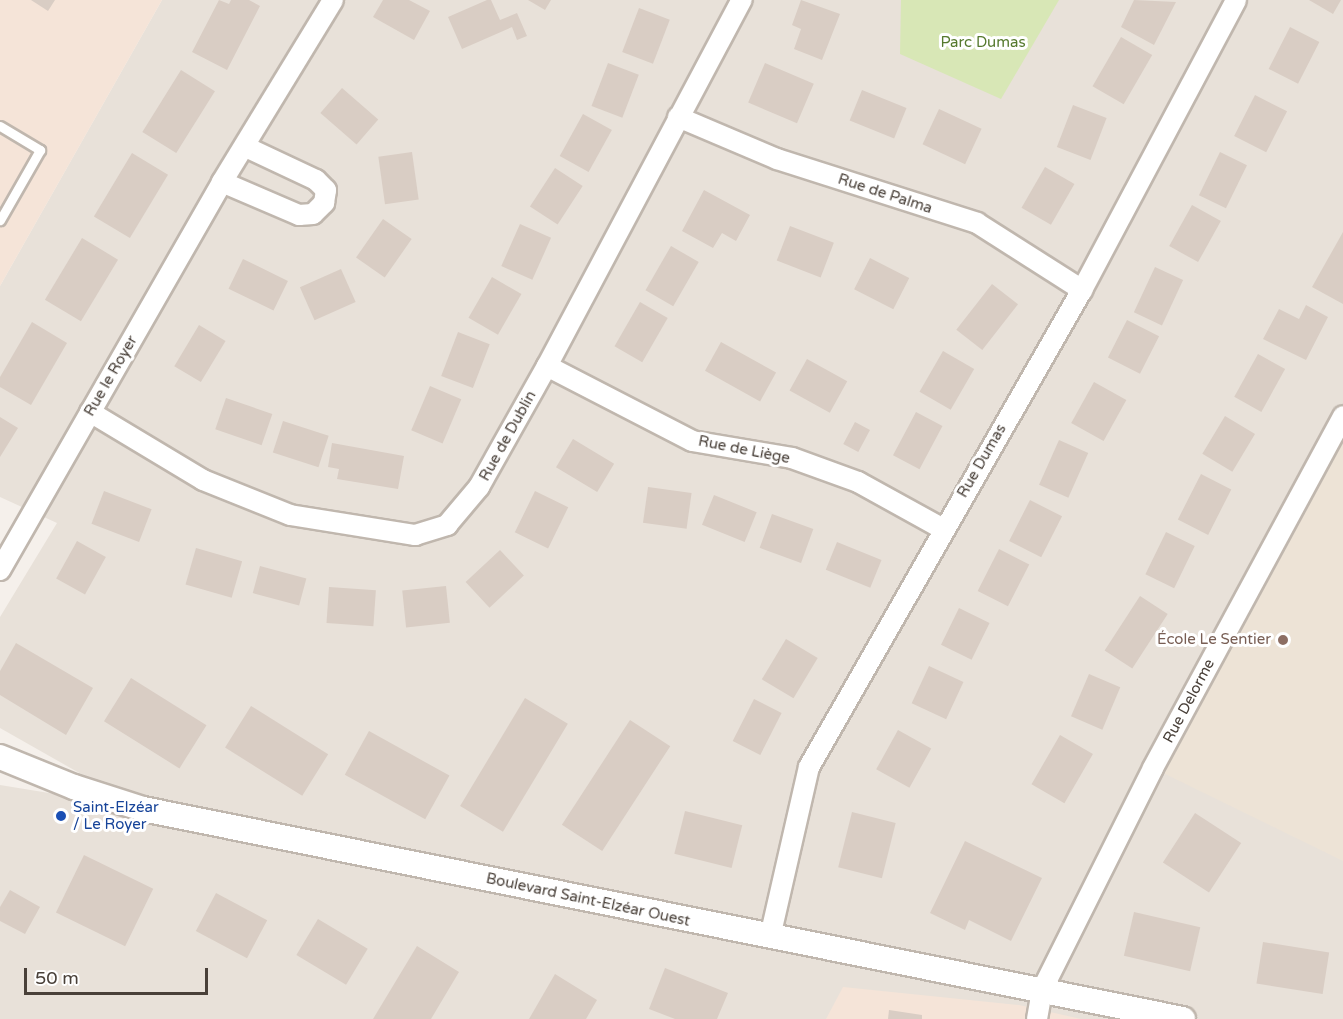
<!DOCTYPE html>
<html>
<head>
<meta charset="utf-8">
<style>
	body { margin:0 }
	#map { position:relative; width:1343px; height:1019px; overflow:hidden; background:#f5f0eb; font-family:"Varela Round",sans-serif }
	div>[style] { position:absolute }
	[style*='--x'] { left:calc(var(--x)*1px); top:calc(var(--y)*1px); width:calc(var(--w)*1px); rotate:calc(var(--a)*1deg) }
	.residential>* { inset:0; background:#e8e1d9 }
	.commercial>* { inset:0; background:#f5e4d8 }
	.education>* { inset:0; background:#ede3d6 }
	.green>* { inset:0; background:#d8e7b6 }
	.building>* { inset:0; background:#d9cdc4; transform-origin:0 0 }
	.roads { filter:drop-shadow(2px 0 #c0b7ae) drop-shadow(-2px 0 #c0b7ae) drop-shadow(0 2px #c0b7ae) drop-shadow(0 -2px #c0b7ae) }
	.service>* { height:9px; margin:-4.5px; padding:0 4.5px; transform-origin:4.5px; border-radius:4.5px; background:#fff }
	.minor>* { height:20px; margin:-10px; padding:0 10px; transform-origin:10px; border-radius:10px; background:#fff }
	.tertiary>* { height:24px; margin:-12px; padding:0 12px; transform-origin:12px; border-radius:12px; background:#fff }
	.dots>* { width:16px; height:16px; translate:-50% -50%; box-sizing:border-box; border:3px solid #fff; border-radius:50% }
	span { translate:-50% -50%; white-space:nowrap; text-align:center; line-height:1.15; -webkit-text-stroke:6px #fff; paint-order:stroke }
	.park-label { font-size:15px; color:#55792d }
	.street-label { font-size:15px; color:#494039 }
	.education-label { font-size:15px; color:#785e54 }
	.right { translate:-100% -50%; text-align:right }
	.transit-label { font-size:15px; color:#164399 }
	.left { translate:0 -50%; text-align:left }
	.scale { position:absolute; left:24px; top:968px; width:184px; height:27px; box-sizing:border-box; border:3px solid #494039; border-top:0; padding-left:8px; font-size:18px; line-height:21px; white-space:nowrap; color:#494039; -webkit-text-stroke:4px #fff; paint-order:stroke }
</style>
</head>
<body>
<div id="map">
	<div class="residential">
		<i style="clip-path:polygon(162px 0,1343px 0,1343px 1019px,1197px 1019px,1042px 990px,1160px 1019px,0 1019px,0 785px,141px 808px,0 728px,0 617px,57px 523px,0 497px,0 286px)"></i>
	</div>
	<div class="commercial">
		<i style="clip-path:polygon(0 0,162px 0,0 286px)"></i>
		<i style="clip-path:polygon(843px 987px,1019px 1005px,1081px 1019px,826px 1019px)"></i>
	</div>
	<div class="education">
		<i style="clip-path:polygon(1343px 419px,1343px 861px,1153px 768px)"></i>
	</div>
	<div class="green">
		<i style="clip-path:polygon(901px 0,1059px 0,1001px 99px,900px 54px)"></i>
	</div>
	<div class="building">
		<i style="clip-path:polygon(31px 0,55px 0,48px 11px)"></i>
		<i style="clip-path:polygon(219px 0,229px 4px,231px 0,249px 0,260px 6px,227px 70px,192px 52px)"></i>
		<i style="clip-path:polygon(383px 0,409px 0,430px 11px,414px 40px,373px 17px)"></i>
		<i style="clip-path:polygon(487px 0,491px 0,500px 20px,517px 13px,527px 36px,517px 40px,512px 27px,462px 49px,448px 17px)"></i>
		<i style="clip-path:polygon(528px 0,551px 0,545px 10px)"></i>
		<i style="clip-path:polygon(801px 0,840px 14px,822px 60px,794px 49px,801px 29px,792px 25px)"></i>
		<i style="clip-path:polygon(1134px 0,1176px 2px,1154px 45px,1121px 27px)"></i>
		<i style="clip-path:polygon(1309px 0,1341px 0,1333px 14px)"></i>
		<i style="left:639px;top:8px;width:33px;height:47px;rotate:21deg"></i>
		<i style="left:1290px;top:27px;width:33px;height:47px;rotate:27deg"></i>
		<i style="left:1121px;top:37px;width:36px;height:57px;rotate:30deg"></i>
		<i style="left:608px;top:63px;width:33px;height:46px;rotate:21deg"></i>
		<i style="left:765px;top:63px;width:53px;height:43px;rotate:23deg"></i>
		<i style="left:181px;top:70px;width:40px;height:73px;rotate:32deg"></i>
		<i style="left:342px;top:88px;width:48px;height:33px;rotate:41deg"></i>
		<i style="left:862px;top:90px;width:48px;height:33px;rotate:22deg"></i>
		<i style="left:1255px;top:95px;width:36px;height:46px;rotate:27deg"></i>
		<i style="left:1073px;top:105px;width:36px;height:45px;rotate:21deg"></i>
		<i style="left:939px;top:109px;width:47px;height:39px;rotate:25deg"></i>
		<i style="left:583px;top:114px;width:33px;height:48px;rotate:29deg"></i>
		<i style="left:412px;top:152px;width:48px;height:34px;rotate:82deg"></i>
		<i style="left:1220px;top:152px;width:30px;height:48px;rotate:26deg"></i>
		<i style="left:132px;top:153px;width:42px;height:74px;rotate:31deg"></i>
		<i style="left:1045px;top:167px;width:34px;height:47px;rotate:30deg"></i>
		<i style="left:555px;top:168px;width:33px;height:46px;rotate:33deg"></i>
		<i style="clip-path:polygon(704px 190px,750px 215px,736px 241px,722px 233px,713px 248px,682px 231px)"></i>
		<i style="left:1192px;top:205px;width:33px;height:47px;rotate:29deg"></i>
		<i style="left:383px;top:219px;width:35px;height:47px;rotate:35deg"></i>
		<i style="left:520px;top:224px;width:34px;height:46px;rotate:24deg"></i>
		<i style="left:790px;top:226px;width:47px;height:37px;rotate:21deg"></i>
		<i style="clip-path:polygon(1343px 232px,1343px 304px,1312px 287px)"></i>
		<i style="left:82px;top:238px;width:42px;height:72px;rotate:31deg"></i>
		<i style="left:671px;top:246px;width:32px;height:51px;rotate:30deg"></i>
		<i style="left:870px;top:258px;width:44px;height:35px;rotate:27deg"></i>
		<i style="left:243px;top:259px;width:50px;height:33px;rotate:26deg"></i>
		<i style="left:1155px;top:267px;width:31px;height:50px;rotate:25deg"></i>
		<i style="left:341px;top:269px;width:36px;height:45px;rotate:66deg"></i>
		<i style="left:492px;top:277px;width:34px;height:47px;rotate:30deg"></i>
		<i style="left:992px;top:284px;width:33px;height:58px;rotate:38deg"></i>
		<i style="left:640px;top:302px;width:32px;height:51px;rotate:30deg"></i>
		<i style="clip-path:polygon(1306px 305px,1328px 317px,1306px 360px,1263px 339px,1279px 309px,1299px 319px)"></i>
		<i style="left:1127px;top:320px;width:36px;height:42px;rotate:27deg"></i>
		<i style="clip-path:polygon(32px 322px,67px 343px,31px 405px,0 387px,0 377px)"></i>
		<i style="left:199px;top:325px;width:31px;height:48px;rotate:31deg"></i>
		<i style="left:458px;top:332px;width:34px;height:47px;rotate:21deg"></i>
		<i style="left:721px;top:342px;width:63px;height:33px;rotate:29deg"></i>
		<i style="left:943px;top:351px;width:36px;height:47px;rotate:30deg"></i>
		<i style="left:1258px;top:354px;width:31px;height:49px;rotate:29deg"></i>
		<i style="left:807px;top:359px;width:46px;height:36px;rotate:29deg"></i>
		<i style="left:1094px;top:382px;width:37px;height:47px;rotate:29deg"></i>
		<i style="left:430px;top:386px;width:34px;height:48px;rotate:23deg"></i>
		<i style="left:226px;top:398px;width:49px;height:33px;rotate:19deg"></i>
		<i style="left:916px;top:412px;width:30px;height:49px;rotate:28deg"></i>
		<i style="left:1225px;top:416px;width:35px;height:44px;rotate:31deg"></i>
		<i style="clip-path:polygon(0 417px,18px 428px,0 457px)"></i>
		<i style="left:283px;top:421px;width:48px;height:33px;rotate:18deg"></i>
		<i style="left:855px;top:422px;width:17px;height:25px;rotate:28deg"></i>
		<i style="left:573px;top:439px;width:48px;height:33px;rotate:31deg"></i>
		<i style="left:1059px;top:440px;width:32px;height:49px;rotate:24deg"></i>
		<i style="clip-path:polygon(332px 443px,404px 456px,398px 489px,337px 479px,339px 469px,328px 467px)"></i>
		<i style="left:1201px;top:474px;width:34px;height:51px;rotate:27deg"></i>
		<i style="left:648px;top:487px;width:44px;height:36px;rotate:8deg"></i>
		<i style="left:104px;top:491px;width:51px;height:35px;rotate:21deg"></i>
		<i style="left:535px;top:491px;width:37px;height:46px;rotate:26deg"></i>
		<i style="left:714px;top:495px;width:46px;height:32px;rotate:22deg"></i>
		<i style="left:1030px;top:500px;width:36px;height:46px;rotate:27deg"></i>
		<i style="left:772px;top:514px;width:44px;height:36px;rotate:20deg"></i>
		<i style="left:1166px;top:532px;width:32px;height:47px;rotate:26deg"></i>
		<i style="left:77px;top:541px;width:33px;height:43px;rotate:29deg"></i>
		<i style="left:837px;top:542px;width:48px;height:30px;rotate:22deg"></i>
		<i style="left:196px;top:548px;width:48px;height:38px;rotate:16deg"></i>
		<i style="left:999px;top:549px;width:34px;height:47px;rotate:27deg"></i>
		<i style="left:500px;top:550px;width:35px;height:47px;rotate:47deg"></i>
		<i style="left:260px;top:566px;width:48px;height:28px;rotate:15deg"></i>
		<i style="left:446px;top:586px;width:37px;height:44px;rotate:84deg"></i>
		<i style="left:329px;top:587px;width:47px;height:36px;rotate:4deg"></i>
		<i style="left:1140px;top:596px;width:33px;height:65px;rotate:33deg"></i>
		<i style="left:959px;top:608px;width:34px;height:41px;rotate:26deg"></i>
		<i style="left:786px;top:639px;width:37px;height:47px;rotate:31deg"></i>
		<i style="clip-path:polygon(16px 643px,93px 688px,66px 735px,0 695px,0 671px)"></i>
		<i style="left:929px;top:666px;width:38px;height:41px;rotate:25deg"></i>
		<i style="left:1089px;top:674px;width:34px;height:46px;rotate:23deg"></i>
		<i style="left:131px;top:678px;width:89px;height:51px;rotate:32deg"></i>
		<i style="left:525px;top:698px;width:50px;height:126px;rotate:31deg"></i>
		<i style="left:754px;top:699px;width:31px;height:47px;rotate:27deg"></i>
		<i style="left:251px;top:706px;width:91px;height:49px;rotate:32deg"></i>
		<i style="left:630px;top:720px;width:48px;height:125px;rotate:33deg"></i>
		<i style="left:898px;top:730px;width:38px;height:45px;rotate:29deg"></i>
		<i style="left:369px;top:731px;width:92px;height:50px;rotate:29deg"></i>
		<i style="left:1060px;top:735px;width:38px;height:57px;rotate:30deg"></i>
		<i style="left:685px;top:811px;width:59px;height:44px;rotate:14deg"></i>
		<i style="left:852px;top:812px;width:45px;height:57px;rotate:14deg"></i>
		<i style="left:1195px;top:813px;width:55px;height:59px;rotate:33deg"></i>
		<i style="clip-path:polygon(965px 841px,1042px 878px,1011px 941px,969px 920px,965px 930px,930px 913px)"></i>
		<i style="left:84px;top:855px;width:77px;height:64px;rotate:26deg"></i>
		<i style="clip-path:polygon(10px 890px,40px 907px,25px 934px,0 921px,0 907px)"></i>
		<i style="left:216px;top:893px;width:58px;height:43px;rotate:28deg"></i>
		<i style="left:1134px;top:912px;width:68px;height:45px;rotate:13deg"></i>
		<i style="left:318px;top:919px;width:58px;height:42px;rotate:31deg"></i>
		<i style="left:1263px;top:942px;width:67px;height:42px;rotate:9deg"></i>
		<i style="clip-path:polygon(417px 946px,459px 972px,431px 1019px,373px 1019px)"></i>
		<i style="clip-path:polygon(665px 968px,728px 993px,717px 1019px,675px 1019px,649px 1009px)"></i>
		<i style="clip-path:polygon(555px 974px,597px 1000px,586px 1019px,529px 1019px)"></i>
		<i style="clip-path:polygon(889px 1010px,922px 1015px,922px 1019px,888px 1019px)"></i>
	</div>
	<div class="roads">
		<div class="service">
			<i style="--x:0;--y:126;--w:47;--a:31"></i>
			<i style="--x:40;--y:150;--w:81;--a:119.7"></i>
		</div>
		<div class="minor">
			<i style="--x:678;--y:117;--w:108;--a:23"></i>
			<i style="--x:777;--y:159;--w:210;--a:17.7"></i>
			<i style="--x:977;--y:223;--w:125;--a:32.5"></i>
			<i style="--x:222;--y:182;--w:84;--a:23.2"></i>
			<i style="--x:299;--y:215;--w:14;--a:-4"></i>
			<i style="--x:313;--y:214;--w:16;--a:-45"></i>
			<i style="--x:324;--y:203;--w:13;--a:-81"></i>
			<i style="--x:326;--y:190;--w:14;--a:-135"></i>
			<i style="--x:316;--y:180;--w:77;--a:-154.8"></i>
			<i style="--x:547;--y:366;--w:163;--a:27.3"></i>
			<i style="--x:692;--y:441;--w:101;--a:9.6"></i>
			<i style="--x:792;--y:458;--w:70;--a:20"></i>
			<i style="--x:858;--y:482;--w:97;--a:28.9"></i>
			<i style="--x:90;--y:412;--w:132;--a:31"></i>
			<i style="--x:203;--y:480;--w:94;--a:21.9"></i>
			<i style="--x:290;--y:515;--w:127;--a:9.1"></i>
			<i style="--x:415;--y:535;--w:34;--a:-17"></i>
			<i style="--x:447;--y:525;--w:50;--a:-49.9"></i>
			<i style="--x:479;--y:487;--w:139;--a:-60.7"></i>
			<i style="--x:547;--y:366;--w:415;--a:-62"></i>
			<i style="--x:0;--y:570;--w:447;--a:-60.2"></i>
			<i style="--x:222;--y:182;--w:213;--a:-58.6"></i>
			<i style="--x:770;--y:937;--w:174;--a:-77.1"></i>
			<i style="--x:809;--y:767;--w:550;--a:-60.22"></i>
			<i style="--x:1082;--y:290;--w:328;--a:-62"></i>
			<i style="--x:1037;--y:1019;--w:29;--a:-80"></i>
			<i style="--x:1042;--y:990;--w:248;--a:-63.4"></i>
			<i style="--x:1153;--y:768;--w:400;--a:-61.6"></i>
		</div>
		<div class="tertiary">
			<i style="--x:0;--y:757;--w:80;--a:22.1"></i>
			<i style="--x:74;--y:787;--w:72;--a:17.7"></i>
			<i style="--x:143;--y:809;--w:1061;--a:11.42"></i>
		</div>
	</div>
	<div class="dots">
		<i style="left:1283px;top:640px;background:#8d6e63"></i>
		<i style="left:61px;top:816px;background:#1a4fb4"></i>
	</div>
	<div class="park-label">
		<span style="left:983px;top:43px">Parc Dumas</span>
	</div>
	<div class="street-label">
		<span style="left:885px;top:194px;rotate:18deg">Rue de Palma</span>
		<span style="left:111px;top:376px;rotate:-60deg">Rue le Royer</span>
		<span style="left:508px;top:436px;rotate:-61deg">Rue de Dublin</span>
		<span style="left:744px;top:450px;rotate:11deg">Rue de Liège</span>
		<span style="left:982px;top:461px;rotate:-60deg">Rue Dumas</span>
		<span style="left:1189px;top:701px;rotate:-62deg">Rue Delorme</span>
		<span style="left:588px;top:900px;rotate:12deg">Boulevard Saint-Elzéar Ouest</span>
	</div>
	<div class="education-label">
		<span class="right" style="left:1271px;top:640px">École Le Sentier</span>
	</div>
	<div class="transit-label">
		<span class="left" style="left:73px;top:816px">Saint-Elzéar<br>/ Le Royer</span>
	</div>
	<div class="scale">50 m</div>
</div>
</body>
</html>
